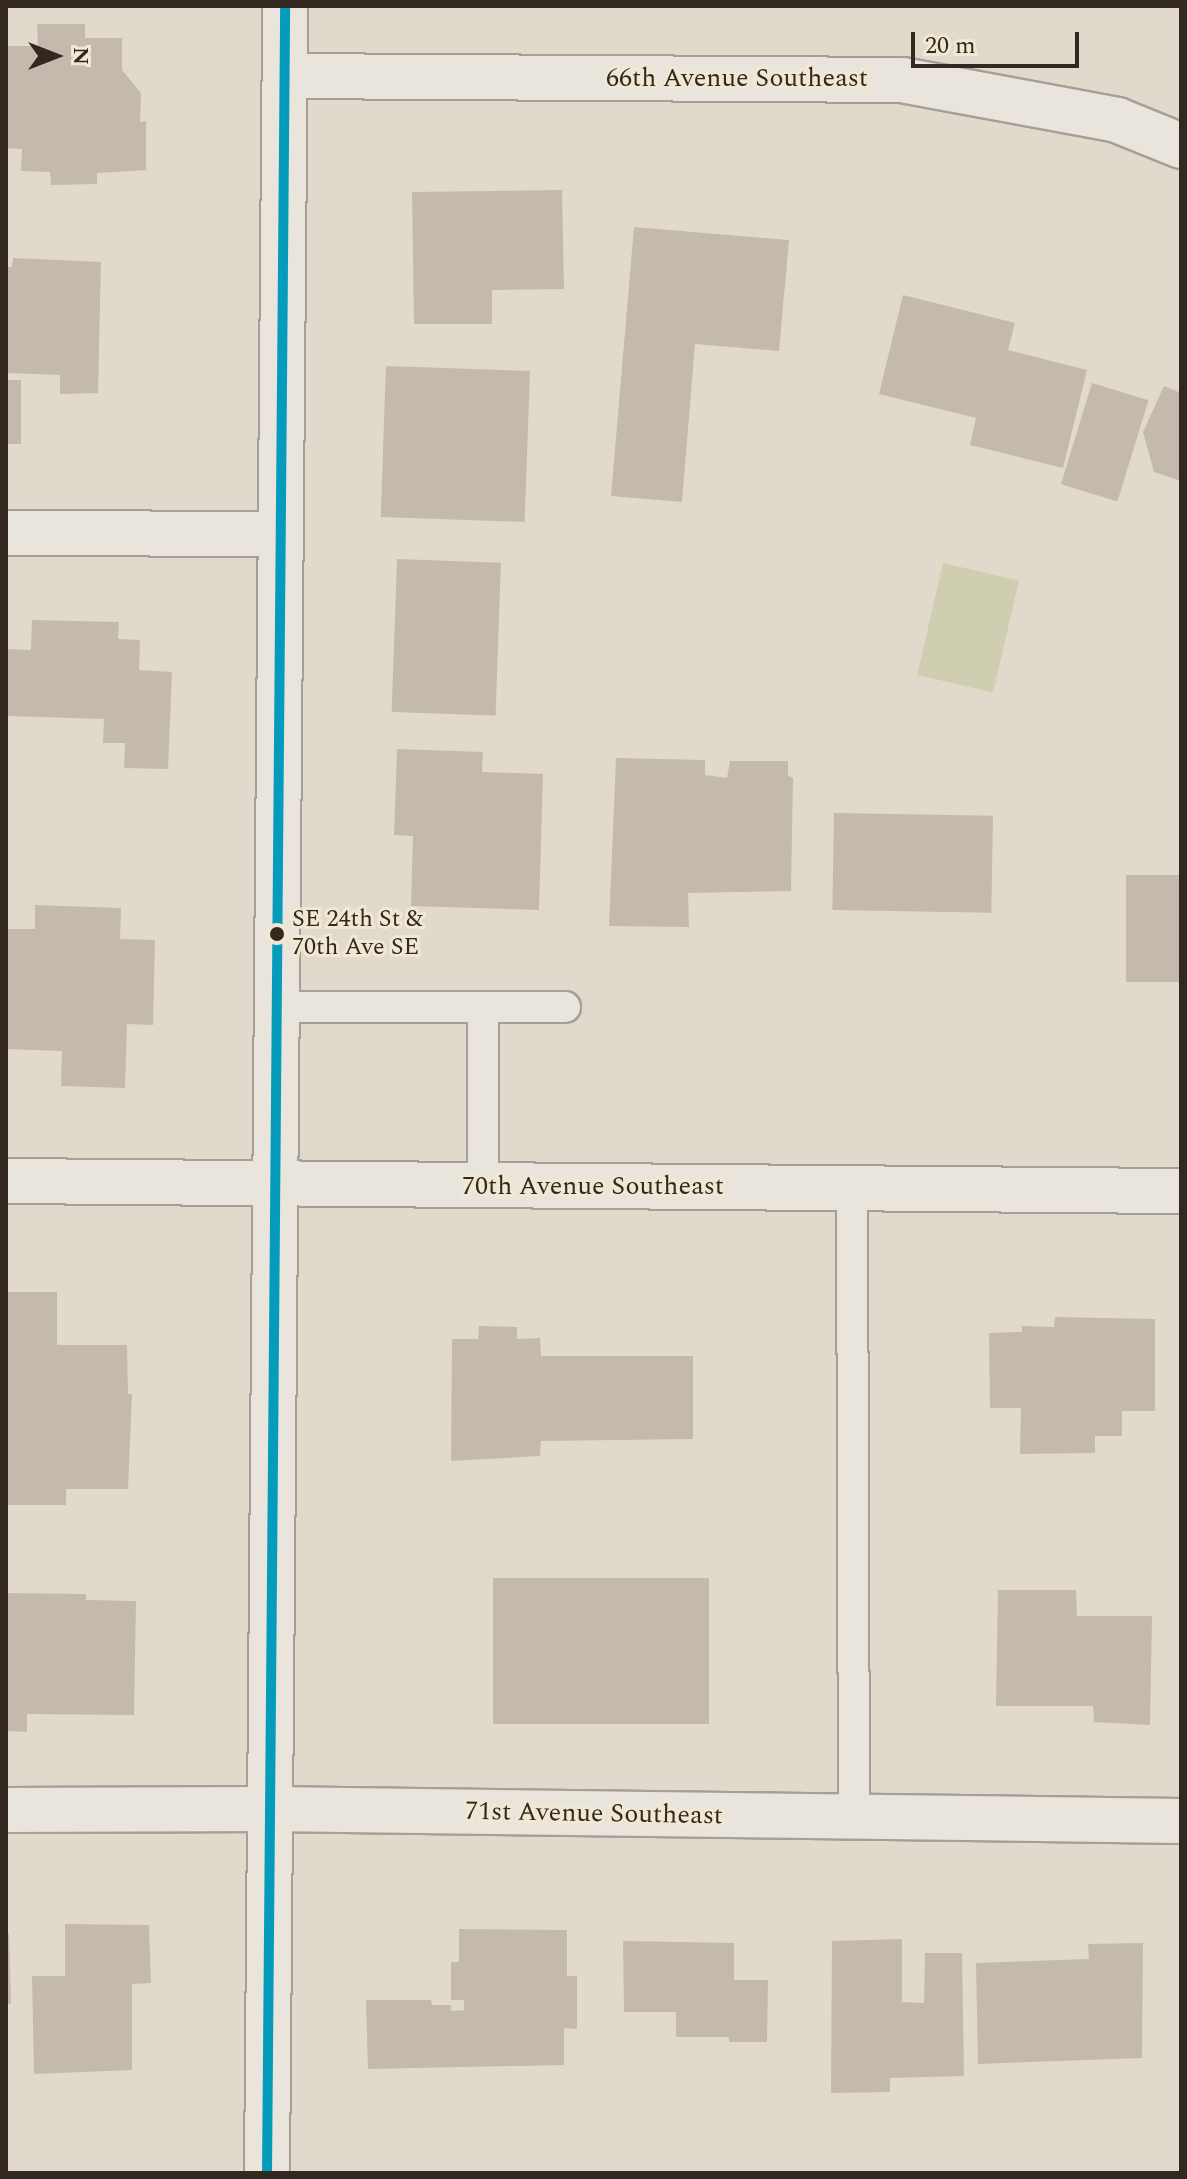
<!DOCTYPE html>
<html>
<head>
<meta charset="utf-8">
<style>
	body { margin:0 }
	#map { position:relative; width:1187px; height:2179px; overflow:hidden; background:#e1dacc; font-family:Spectral,serif }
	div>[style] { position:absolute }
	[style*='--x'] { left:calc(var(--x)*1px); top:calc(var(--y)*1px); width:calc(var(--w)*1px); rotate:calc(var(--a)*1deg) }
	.green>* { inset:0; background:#cfceb0; transform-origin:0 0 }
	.building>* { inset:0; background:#c4b9ad; transform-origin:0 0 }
	.roads { filter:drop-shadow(2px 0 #a69f96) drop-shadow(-2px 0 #a69f96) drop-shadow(0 2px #a69f96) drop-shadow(0 -2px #a69f96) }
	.lane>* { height:30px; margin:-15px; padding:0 15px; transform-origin:15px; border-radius:15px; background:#e9e5dd }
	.street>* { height:44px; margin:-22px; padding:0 22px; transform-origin:22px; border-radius:22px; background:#e9e5dd }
	.secondary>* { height:44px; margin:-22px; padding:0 22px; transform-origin:22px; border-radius:22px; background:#e9e5dd }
	.bus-1>* { height:10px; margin:-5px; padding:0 5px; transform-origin:5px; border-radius:5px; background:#059cbc }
	.dots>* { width:22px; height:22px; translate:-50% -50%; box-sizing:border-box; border:4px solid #f1e8d3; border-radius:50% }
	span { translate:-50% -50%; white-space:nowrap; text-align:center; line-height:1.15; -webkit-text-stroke:6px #f1e8d3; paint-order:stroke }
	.bus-label { font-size:24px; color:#33281f }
	.left { translate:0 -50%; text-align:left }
	.street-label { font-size:26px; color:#33281f }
	.frame { position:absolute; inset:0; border:8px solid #33281f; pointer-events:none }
	.north { position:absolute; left:16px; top:16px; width:80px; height:80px; -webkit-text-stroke:6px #f1e8d3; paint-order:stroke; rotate:90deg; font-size:22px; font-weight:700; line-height:32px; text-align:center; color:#33281f }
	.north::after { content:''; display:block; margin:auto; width:28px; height:36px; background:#33281f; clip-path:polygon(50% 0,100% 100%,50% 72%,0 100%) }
	.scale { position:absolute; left:911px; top:32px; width:168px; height:36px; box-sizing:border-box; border:4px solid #33281f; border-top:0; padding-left:10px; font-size:24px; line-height:28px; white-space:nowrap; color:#33281f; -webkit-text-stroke:6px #f1e8d3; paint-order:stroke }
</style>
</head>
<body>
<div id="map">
	<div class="green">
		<i style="left:943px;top:563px;width:78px;height:115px;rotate:13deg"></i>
	</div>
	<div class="building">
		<i style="clip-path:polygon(37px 24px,85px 24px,85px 38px,122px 38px,122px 70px,141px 93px,140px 122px,146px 121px,146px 170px,97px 173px,97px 184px,51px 185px,50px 172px,21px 171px,22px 149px,6px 148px,6px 46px,38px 46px)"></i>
		<i style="clip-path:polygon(562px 190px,564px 289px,492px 290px,492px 324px,414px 324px,412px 192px)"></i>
		<i style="clip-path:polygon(634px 227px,789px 240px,779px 351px,695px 344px,682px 502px,611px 496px)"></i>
		<i style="clip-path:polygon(13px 258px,101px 262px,98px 393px,60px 394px,60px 375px,6px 373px,6px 267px,12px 267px)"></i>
		<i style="clip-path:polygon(903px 295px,1015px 323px,1008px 350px,1087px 370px,1063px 468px,970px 445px,976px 418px,879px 394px)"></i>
		<i style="left:386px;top:366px;width:144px;height:151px;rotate:2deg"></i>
		<i style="left:6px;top:380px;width:15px;height:64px"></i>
		<i style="left:1092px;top:383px;width:59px;height:106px;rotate:17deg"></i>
		<i style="clip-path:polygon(1164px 386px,1181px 393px,1181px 481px,1154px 472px,1143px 432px)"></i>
		<i style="left:397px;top:559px;width:104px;height:153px;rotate:2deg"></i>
		<i style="clip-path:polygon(32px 620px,119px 622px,118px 639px,140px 640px,139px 670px,172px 672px,168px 769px,124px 768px,125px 743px,103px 743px,104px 719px,6px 716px,6px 649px,31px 650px)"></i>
		<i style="clip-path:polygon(397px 749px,483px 752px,482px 772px,543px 774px,539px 910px,411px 906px,413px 836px,394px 835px)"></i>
		<i style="clip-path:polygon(616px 758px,705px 760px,705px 775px,727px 778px,730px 761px,788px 761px,788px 776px,793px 778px,791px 891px,688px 893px,689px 927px,609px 926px)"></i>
		<i style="left:834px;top:813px;width:159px;height:97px;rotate:1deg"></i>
		<i style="left:1126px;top:875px;width:55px;height:107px"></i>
		<i style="clip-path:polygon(35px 905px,121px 908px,120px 939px,155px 940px,153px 1025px,127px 1024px,125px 1088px,61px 1086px,62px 1051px,6px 1049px,6px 929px,35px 929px)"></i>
		<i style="clip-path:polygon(6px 1292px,57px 1292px,57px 1345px,127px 1345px,128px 1394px,132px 1394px,128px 1489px,66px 1489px,66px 1505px,7px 1505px)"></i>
		<i style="clip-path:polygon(1055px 1317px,1155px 1319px,1155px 1411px,1122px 1411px,1122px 1436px,1095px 1436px,1095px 1453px,1020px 1454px,1021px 1408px,990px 1408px,989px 1333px,1022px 1332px,1022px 1326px,1054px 1327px)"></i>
		<i style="clip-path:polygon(479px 1326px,517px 1327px,517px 1339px,540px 1338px,541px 1356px,693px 1356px,693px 1439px,541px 1441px,540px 1456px,451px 1461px,452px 1339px,478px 1339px)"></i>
		<i style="left:493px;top:1578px;width:216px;height:146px"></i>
		<i style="clip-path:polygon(998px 1590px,1076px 1590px,1077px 1616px,1152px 1616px,1150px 1725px,1094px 1722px,1093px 1706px,996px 1706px)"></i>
		<i style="clip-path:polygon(6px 1593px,86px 1594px,86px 1600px,136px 1601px,134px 1715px,27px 1714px,27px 1732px,6px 1731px)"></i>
		<i style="clip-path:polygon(65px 1924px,149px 1925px,151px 1983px,132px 1984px,132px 2070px,34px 2074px,32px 1976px,65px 1976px)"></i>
		<i style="clip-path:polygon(459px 1929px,567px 1930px,567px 1976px,577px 1976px,577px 2029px,564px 2028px,564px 2065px,368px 2069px,366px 2000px,431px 2000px,432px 2005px,451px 2005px,451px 2011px,464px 2010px,464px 2000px,451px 2000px,451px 1962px,459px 1962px)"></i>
		<i style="clip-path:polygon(6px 1933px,9px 1933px,11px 2004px,6px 2004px)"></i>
		<i style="clip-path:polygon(902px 1939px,902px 2002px,924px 2003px,925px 1953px,962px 1953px,964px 2076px,890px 2078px,890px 2092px,831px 2093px,832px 1941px)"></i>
		<i style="clip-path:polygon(623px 1941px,734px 1943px,734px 1980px,768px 1980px,767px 2042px,729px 2042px,729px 2037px,676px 2037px,676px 2012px,624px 2012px)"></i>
		<i style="clip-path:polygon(1143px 1943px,1142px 2058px,978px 2064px,976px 1963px,1089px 1959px,1088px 1944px)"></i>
	</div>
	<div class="roads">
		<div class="lane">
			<i style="--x:276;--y:1007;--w:207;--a:0"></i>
			<i style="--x:483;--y:1007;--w:179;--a:90"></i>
			<i style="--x:483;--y:1007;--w:82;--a:0"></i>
			<i style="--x:852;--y:1189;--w:628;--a:89.82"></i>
		</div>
		<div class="street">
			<i style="--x:285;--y:76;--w:617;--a:0.37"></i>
			<i style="--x:902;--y:80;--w:219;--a:10.5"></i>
			<i style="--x:1117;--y:120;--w:69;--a:22.1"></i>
			<i style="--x:6;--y:533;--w:274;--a:0.2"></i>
			<i style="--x:6;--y:1181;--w:1175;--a:0.49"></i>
			<i style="--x:6;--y:1810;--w:264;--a:-0.2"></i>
			<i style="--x:270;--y:1809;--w:911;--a:0.75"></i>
		</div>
		<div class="secondary">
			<i style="--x:267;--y:2173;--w:2167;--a:-89.52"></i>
		</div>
	</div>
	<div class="bus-1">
		<i style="--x:267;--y:2173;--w:2167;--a:-89.52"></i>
	</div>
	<div class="dots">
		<i style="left:277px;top:934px;background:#33281f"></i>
	</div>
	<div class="bus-label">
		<span class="left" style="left:292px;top:934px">SE 24th St &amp;<br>70th Ave SE</span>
	</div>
	<div class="street-label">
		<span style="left:737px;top:79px">66th Avenue Southeast</span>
		<span style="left:593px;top:1187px">70th Avenue Southeast</span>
		<span style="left:594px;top:1814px;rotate:1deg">71st Avenue Southeast</span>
	</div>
	<div class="frame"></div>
	<div class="north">N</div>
	<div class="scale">20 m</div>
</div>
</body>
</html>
